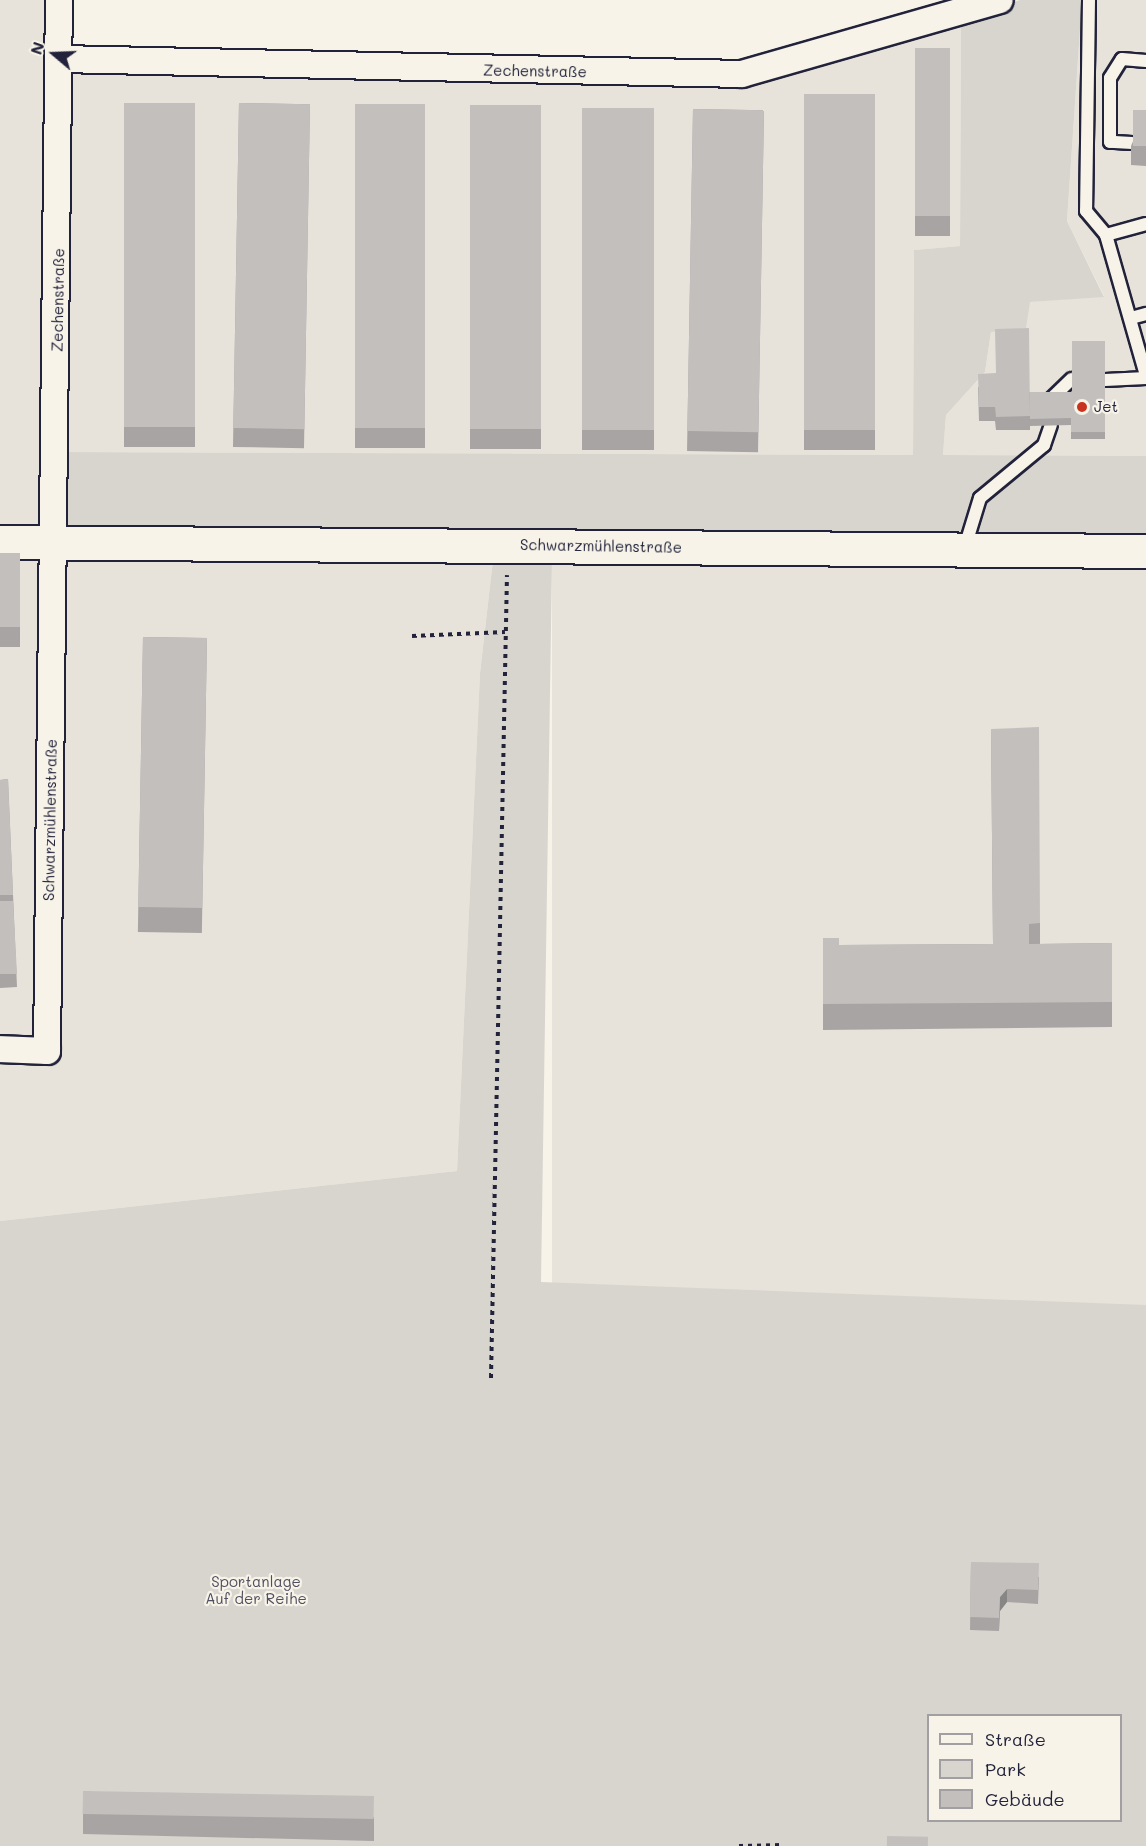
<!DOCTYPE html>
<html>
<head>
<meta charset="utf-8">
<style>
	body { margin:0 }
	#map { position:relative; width:1146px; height:1846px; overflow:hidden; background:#f7f3e8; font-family:Mali,sans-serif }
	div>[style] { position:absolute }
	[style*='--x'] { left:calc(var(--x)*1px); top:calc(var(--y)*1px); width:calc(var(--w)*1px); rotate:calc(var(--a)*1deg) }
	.built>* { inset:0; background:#e7e3db; transform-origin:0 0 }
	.green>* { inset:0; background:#d8d5cf }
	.path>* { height:4px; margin-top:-2px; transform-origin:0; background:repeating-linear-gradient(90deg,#22223b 0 4.5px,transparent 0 9px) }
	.roads { filter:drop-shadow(2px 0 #22223b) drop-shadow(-2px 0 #22223b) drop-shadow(0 2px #22223b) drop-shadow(0 -2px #22223b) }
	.lane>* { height:12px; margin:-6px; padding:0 6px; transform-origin:6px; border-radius:6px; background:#f7f3e8 }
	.street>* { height:26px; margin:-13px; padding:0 13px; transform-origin:13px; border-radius:13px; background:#f7f3e8 }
	.secondary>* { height:33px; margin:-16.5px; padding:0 16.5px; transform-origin:16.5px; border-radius:16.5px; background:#f7f3e8 }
	.wall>* { inset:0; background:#a7a4a3; transform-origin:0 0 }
	.shaded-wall>* { inset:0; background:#888684 }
	.building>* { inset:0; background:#c2bfbd; transform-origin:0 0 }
	.dots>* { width:16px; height:16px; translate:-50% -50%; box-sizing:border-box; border:3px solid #f7f3e8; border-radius:50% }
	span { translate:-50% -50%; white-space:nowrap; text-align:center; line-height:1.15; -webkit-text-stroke:4.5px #f7f3e8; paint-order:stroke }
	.street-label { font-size:15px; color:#22223b }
	.poi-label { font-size:15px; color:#22223b }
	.left { translate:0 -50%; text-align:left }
	.park-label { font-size:15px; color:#504f60 }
	.legend { position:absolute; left:927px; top:1714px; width:195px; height:108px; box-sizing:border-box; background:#f7f3e8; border:2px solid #a29fa3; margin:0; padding:8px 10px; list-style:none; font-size:18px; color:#22223b }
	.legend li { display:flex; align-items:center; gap:12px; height:30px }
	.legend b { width:30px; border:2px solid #a29fa3 }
	.north { position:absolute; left:24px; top:24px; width:60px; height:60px; -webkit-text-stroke:4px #f7f3e8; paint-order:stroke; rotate:289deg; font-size:16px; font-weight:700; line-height:24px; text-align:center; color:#22223b }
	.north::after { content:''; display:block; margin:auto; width:21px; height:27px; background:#22223b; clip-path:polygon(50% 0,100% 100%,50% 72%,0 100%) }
</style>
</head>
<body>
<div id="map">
	<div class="built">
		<i style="clip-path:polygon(0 0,54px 0,48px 526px,493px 560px,480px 673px,457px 1171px,0 1221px)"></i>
		<i style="clip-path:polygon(1082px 0,1146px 0,1146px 456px,943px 455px,946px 415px,985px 372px,991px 332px,1030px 302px,1104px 296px,1067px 221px)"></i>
		<i style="clip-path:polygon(961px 19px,960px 246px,914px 250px,913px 455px,63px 452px,66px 66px,744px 78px)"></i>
		<i style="left:1146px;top:555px;width:750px;height:594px;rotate:90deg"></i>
	</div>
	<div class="green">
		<i style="clip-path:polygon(1020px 0,1082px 0,1067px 221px,1104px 297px,1030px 302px,1026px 328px,991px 332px,985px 372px,946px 415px,943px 455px,1146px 456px,1146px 544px,62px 536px,63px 452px,913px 455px,914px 250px,960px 246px,961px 19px)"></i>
		<i style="clip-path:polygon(evenodd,493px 560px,552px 562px,541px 1282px,1146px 1305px,1146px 1846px,0 1846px,0 1221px,457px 1171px,480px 673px,493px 560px,928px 1716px,1120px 1716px,1120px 1820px,928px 1820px,928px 1716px)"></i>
	</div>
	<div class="path">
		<i style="--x:412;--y:636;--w:93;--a:-2.5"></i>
		<i style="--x:491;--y:1378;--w:803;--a:-88.86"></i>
		<i style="--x:739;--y:1846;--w:43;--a:-1.3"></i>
	</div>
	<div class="roads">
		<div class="lane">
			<i style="--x:1089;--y:0;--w:211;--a:90.8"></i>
			<i style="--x:1086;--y:211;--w:31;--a:50"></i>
			<i style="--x:1106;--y:235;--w:146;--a:74.1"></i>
			<i style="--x:1132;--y:143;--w:22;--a:-177"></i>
			<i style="--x:1110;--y:142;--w:64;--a:-90"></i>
			<i style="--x:1110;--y:78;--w:22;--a:-58"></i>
			<i style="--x:1122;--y:59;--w:24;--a:5"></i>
			<i style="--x:1106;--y:235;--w:41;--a:-15.4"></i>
			<i style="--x:1131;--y:318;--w:16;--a:-15"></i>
			<i style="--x:1105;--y:380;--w:41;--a:-2.8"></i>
			<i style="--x:1051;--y:399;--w:29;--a:-44"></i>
			<i style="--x:965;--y:547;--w:51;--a:-73"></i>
			<i style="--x:980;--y:498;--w:83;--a:-39.6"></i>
			<i style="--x:1044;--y:445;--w:21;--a:-71"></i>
		</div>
		<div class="street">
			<i style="--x:60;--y:59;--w:682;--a:1.26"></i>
			<i style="--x:742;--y:74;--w:268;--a:-16"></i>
			<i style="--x:0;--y:1049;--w:47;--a:2.4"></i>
			<i style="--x:47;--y:1051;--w:1051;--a:-89.35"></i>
		</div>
		<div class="secondary">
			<i style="--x:0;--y:542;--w:1146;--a:0.45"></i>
		</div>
	</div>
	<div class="wall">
		<i style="left:915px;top:48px;width:35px;height:188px"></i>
		<i style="left:804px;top:94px;width:71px;height:356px"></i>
		<i style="left:124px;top:103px;width:71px;height:344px"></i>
		<i style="left:239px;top:103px;width:71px;height:344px;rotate:1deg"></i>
		<i style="left:355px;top:104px;width:70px;height:344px"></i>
		<i style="left:470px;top:105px;width:71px;height:344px"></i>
		<i style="left:582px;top:108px;width:72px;height:342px"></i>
		<i style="left:693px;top:109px;width:71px;height:342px;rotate:1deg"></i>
		<i style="clip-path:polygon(1146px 110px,1146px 166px,1131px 165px,1131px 146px)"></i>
		<i style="clip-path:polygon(1105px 341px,1105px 439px,1071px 439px,1071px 425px,1030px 426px,1030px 430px,996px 430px,995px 421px,979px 421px,978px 387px,1030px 392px,1072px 392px)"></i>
		<i style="left:20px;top:553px;width:94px;height:20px;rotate:90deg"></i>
		<i style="left:143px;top:637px;width:64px;height:295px;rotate:1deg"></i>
		<i style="clip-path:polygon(991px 729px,1040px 923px,1040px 944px,1112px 943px,1112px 1027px,823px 1030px,823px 938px,839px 945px,993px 944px)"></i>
		<i style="clip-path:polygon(8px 779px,17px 987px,0 988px,0 780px)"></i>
		<i style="clip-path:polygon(971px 1562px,1039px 1577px,1038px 1604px,1007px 1602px,1000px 1611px,999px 1631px,970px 1630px)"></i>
		<i style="clip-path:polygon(83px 1791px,374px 1817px,374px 1841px,83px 1834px)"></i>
	</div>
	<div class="shaded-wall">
		<i style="clip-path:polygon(1007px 1589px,1007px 1602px,1000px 1611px,999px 1631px,1000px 1597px)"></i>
	</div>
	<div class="building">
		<i style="left:915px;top:48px;width:35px;height:168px"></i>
		<i style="left:804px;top:94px;width:71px;height:336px"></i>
		<i style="left:124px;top:103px;width:71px;height:324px"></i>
		<i style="left:239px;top:103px;width:71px;height:325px;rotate:1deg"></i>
		<i style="left:355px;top:104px;width:70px;height:324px"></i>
		<i style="left:470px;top:105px;width:71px;height:324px"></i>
		<i style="left:582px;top:108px;width:72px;height:322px"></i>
		<i style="left:693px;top:109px;width:71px;height:322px;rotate:1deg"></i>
		<i style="left:1133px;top:110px;width:13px;height:36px"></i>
		<i style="clip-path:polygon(1029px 328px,1030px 416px,996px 417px,995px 407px,979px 407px,978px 374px,996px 373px,995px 329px)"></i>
		<i style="clip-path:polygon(1072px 341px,1105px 341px,1105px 432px,1071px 432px,1071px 418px,1030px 419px,1030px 392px,1072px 392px)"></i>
		<i style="left:20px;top:553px;width:74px;height:20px;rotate:90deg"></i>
		<i style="left:143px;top:637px;width:64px;height:270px;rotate:1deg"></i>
		<i style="clip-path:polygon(1039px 727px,1040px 923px,1029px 924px,1029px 944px,1112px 943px,1112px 1002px,823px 1004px,823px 938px,839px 938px,839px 945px,993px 944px,991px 729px)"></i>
		<i style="clip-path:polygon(8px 779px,13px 895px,0 895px,0 780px)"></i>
		<i style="clip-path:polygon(0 901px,13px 901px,17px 974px,0 974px)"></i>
		<i style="clip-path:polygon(971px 1562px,1039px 1563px,1038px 1590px,1007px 1589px,1000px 1597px,999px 1618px,970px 1617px)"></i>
		<i style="left:83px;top:1791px;width:291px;height:23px;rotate:1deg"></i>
		<i style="left:887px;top:1836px;width:41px;height:10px;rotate:1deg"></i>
	</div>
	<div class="dots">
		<i style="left:1082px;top:407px;background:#c8321e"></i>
	</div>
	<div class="street-label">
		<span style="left:535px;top:71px;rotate:1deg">Zechenstraße</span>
		<span style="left:58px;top:300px;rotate:-89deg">Zechenstraße</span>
		<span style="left:601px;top:546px;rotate:1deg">Schwarzmühlenstraße</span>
		<span style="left:50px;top:820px;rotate:-89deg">Schwarzmühlenstraße</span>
	</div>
	<div class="poi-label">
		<span class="left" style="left:1094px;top:407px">Jet</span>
	</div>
	<div class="park-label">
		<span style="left:256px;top:1590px">Sportanlage<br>Auf der Reihe</span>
	</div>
	<ul class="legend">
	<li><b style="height:8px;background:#f7f3e8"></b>Straße</li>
	<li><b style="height:16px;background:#d8d5cf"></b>Park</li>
	<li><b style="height:16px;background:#c2bfbd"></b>Gebäude</li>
	</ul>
	<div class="north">N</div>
</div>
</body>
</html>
